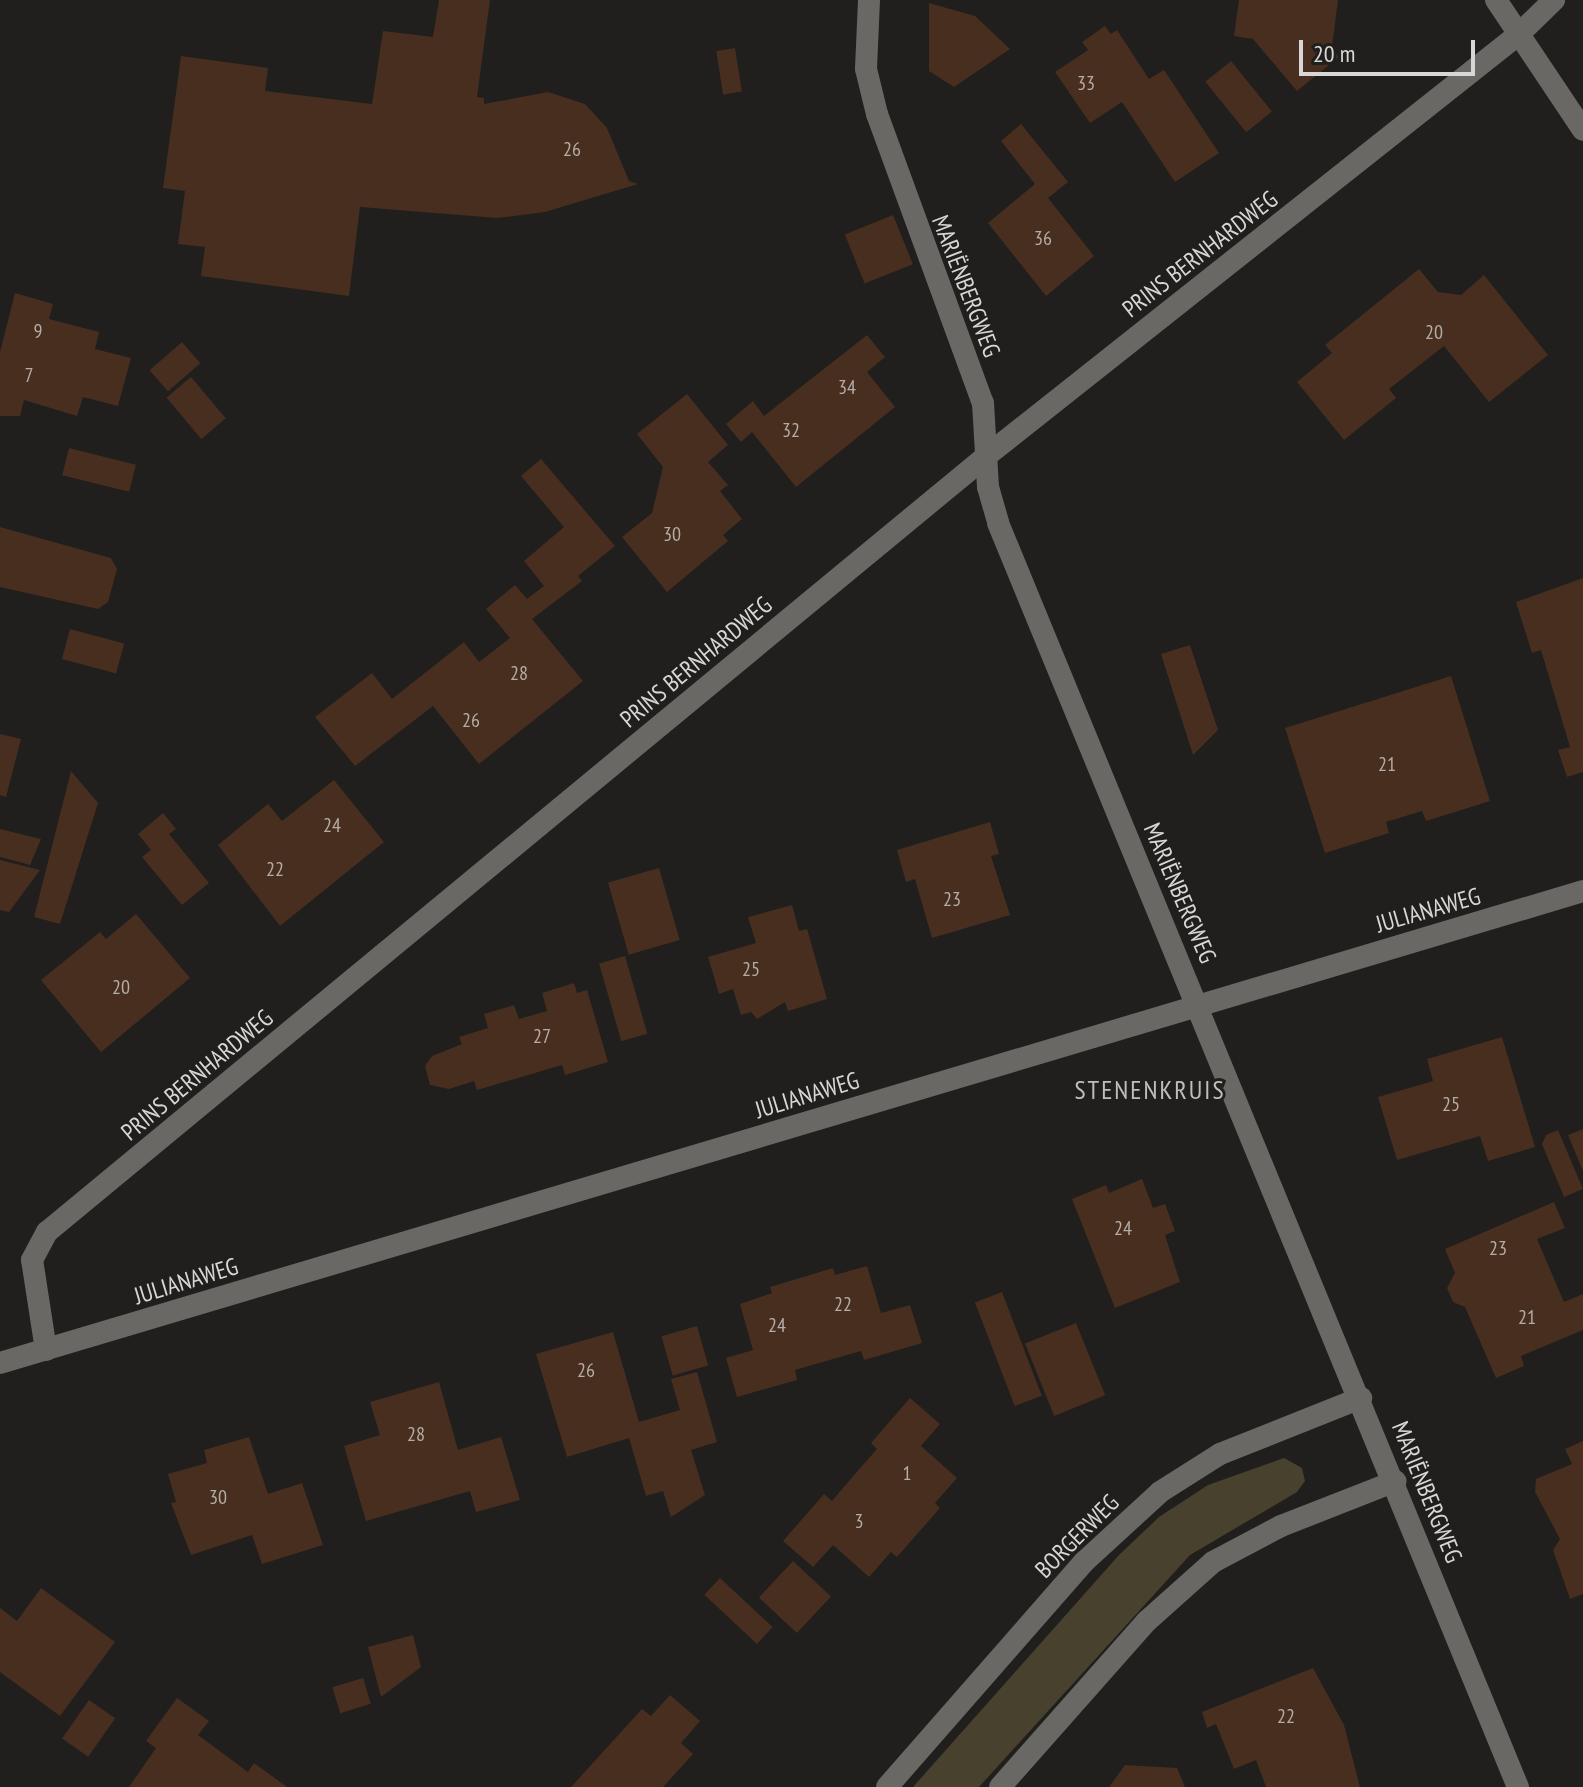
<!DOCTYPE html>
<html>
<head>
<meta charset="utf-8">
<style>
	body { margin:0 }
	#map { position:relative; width:1583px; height:1787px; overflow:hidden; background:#201f1d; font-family:"PT Sans Narrow",sans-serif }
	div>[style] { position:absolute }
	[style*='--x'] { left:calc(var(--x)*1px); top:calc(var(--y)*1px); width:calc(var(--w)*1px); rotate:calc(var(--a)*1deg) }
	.green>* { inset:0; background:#48412d }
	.building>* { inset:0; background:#472e1e; transform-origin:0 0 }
	.minor>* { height:22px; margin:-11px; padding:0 11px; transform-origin:11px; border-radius:11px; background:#696864 }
	.tertiary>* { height:22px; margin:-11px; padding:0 11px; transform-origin:11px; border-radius:11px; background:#696864 }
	span { translate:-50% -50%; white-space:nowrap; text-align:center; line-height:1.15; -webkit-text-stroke:6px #201f1d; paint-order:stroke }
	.number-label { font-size:20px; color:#b4ada7 }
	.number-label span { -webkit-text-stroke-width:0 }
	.street-label { font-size:24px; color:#d8d7d5 }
	.neighbourhood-label { font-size:26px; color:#bfbeba; letter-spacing:2px }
	.scale { position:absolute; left:1299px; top:40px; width:176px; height:36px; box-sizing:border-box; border:4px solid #d8d7d5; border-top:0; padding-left:10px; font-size:24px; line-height:28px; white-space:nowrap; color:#d8d7d5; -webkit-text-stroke:6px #201f1d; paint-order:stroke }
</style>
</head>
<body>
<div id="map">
	<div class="green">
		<i style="clip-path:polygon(1284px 1458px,1302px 1468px,1305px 1481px,1297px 1492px,1190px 1555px,979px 1787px,913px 1787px,1119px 1555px,1159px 1517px,1208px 1485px)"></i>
	</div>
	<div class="building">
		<i style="clip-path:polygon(439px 0,490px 0,477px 97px,484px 98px,484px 104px,548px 92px,585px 104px,607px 128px,629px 181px,638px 184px,545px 212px,497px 218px,360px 207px,349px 296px,201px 276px,205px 247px,178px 244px,185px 191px,163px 188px,181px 56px,268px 68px,265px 91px,372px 104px,383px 31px,433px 37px)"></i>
		<i style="clip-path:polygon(1239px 0,1338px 0,1332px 47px,1339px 57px,1297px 91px,1253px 39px,1234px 36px)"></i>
		<i style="clip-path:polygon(929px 3px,975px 16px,1010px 49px,954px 87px,929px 71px)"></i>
		<i style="clip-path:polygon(1105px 26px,1111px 34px,1117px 30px,1149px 79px,1164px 70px,1219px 153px,1175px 182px,1122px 102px,1090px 123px,1055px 72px,1088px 50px,1082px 42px)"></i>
		<i style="left:735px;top:48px;width:44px;height:19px;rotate:81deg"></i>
		<i style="left:1231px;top:61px;width:65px;height:33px;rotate:51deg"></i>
		<i style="clip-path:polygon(1021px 124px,1068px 182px,1048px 198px,1094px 256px,1046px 296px,988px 223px,1035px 184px,1001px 141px)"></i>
		<i style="left:893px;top:215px;width:53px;height:52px;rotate:68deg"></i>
		<i style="clip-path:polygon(1419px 269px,1438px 292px,1461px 295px,1484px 275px,1548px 355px,1489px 402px,1444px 346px,1389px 389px,1396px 398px,1344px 440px,1297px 382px,1332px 353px,1325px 345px)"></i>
		<i style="clip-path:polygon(15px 293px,53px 304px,49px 319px,99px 332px,95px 349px,131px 358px,118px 406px,83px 397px,77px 416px,24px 400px,20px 416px,0 416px,0 352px)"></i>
		<i style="clip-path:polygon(867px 335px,885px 357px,867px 372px,895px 407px,796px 487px,752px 432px,741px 442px,726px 424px,753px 401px,764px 416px)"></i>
		<i style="left:182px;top:342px;width:28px;height:43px;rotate:49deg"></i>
		<i style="left:191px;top:377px;width:54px;height:32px;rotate:50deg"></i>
		<i style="clip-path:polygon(687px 394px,728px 445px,708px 462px,728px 485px,720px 491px,742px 519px,723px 535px,728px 541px,667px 592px,622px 537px,652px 513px,663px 467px,637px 434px)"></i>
		<i style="left:69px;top:448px;width:69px;height:28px;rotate:14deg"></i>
		<i style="clip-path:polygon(541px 459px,615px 546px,578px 576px,582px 581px,532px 619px,583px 681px,479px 764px,433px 706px,355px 766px,315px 717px,372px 673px,392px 699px,464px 642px,479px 662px,510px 638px,486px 609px,515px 585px,527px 599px,544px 586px,524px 561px,564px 527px,521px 476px)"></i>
		<i style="clip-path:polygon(0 527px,111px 558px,117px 569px,108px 602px,98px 609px,0 587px)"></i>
		<i style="clip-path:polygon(1583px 578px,1583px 772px,1567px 777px,1558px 750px,1570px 747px,1541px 650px,1532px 653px,1516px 602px)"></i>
		<i style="left:70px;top:629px;width:56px;height:31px;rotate:15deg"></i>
		<i style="clip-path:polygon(1190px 645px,1218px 730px,1193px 755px,1161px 654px)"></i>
		<i style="clip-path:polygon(1451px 676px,1490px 801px,1426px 821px,1422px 811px,1386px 822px,1389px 833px,1325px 853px,1285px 728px)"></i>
		<i style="clip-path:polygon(0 734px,21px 739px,6px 797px,0 795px)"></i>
		<i style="clip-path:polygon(71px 771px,98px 803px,60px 924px,34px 917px)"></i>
		<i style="clip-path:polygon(334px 780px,384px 842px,280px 926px,218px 845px,268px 804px,282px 821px)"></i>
		<i style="clip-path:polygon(163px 813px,176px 829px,169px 834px,209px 883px,182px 905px,142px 857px,151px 850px,138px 834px)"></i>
		<i style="clip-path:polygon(990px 822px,999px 854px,991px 856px,1010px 915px,932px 938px,915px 879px,906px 882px,897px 850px)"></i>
		<i style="clip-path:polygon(0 829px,41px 839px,30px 865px,0 857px)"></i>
		<i style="clip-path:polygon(0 860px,40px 870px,9px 912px,0 910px)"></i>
		<i style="left:659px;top:868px;width:75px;height:53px;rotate:74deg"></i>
		<i style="clip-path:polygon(792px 905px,799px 931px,807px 929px,827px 999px,788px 1011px,785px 1002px,757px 1019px,751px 1012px,741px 1015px,733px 989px,719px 994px,708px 957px,756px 943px,748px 917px)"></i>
		<i style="clip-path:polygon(136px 914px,190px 978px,101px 1052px,41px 980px,100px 932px,106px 939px)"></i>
		<i style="left:625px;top:956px;width:81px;height:27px;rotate:74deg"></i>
		<i style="clip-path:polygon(574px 983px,577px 993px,587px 990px,608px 1062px,565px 1075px,562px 1065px,477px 1090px,474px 1081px,449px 1089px,430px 1085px,425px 1066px,432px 1056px,462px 1044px,459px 1037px,488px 1028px,484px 1014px,514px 1005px,519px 1019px,547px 1011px,542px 993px)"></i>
		<i style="clip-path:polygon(1502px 1037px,1535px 1147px,1488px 1161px,1480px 1136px,1397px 1160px,1378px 1097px,1433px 1081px,1427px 1059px)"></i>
		<i style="clip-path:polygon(1583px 1129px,1583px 1171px,1568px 1135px)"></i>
		<i style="clip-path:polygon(1558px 1130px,1583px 1189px,1564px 1197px,1542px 1144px,1546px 1135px)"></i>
		<i style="clip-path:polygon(1142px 1179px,1153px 1208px,1165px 1204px,1175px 1231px,1165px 1235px,1180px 1282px,1115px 1308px,1072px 1199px,1106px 1185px,1109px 1193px)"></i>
		<i style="clip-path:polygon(1554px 1202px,1565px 1228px,1537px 1239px,1564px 1302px,1583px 1294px,1583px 1330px,1521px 1356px,1524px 1366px,1496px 1378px,1465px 1307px,1453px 1302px,1447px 1288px,1455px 1273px,1445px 1249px)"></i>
		<i style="clip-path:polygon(867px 1266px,881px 1313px,910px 1305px,922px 1343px,864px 1360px,861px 1351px,795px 1370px,797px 1380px,737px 1397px,726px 1358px,753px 1350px,740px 1304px,772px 1293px,770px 1287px,833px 1268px,835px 1275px)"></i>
		<i style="left:1002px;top:1292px;width:111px;height:29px;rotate:69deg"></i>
		<i style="left:1076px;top:1323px;width:78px;height:55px;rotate:68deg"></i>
		<i style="left:697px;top:1326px;width:41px;height:37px;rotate:74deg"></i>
		<i style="clip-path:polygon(613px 1332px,639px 1422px,680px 1410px,671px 1379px,697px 1372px,717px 1442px,691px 1450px,705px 1495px,671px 1517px,663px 1491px,646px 1496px,629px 1438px,567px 1457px,536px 1354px)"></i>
		<i style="clip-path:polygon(439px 1382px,458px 1450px,501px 1437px,520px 1500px,476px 1512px,470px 1491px,366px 1521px,344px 1446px,380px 1435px,370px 1402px)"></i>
		<i style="clip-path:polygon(910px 1398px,940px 1424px,921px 1446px,957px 1478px,935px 1503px,940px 1508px,897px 1557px,891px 1552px,869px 1577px,833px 1545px,813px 1567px,783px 1541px,824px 1494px,832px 1501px,855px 1474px,877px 1449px,871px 1443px)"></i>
		<i style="clip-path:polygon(249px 1437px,268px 1494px,302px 1483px,323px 1545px,262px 1564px,252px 1535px,191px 1555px,171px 1503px,176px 1502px,168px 1474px,207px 1463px,204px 1450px)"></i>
		<i style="clip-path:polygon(1583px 1441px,1583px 1594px,1570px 1599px,1553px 1550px,1560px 1539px,1535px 1492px,1536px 1479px,1572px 1464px,1565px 1449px)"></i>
		<i style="left:793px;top:1561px;width:52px;height:50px;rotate:43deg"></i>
		<i style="left:720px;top:1578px;width:72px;height:23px;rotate:43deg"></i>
		<i style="clip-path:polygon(41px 1588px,115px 1642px,60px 1716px,0 1672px,0 1608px,17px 1621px)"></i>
		<i style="clip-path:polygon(413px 1635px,421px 1667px,381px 1697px,368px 1647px)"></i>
		<i style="clip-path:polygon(1313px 1668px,1344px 1725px,1360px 1787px,1266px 1787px,1256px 1760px,1234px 1769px,1216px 1724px,1207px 1728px,1202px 1712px)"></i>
		<i style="left:363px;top:1678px;width:27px;height:32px;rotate:73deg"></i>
		<i style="clip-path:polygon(670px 1695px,700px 1721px,681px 1743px,693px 1754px,663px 1787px,571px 1787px,642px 1709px,651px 1716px)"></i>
		<i style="clip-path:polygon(177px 1698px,209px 1721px,198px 1735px,248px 1772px,254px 1763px,287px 1787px,129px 1787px,156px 1748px,146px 1741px)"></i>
		<i style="left:89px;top:1700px;width:32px;height:47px;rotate:35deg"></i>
		<i style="clip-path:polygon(1125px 1765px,1177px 1768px,1185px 1787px,1109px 1787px)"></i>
	</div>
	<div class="minor">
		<i style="--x:869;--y:0;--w:69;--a:92.5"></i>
		<i style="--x:866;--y:69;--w:46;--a:76.3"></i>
		<i style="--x:877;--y:114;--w:308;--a:69.9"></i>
		<i style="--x:983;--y:403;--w:84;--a:86.6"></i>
		<i style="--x:988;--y:487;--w:37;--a:74"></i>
		<i style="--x:998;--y:523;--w:1367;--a:67.64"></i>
		<i style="--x:46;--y:1350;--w:91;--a:-98.8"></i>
		<i style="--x:32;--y:1260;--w:32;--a:-62"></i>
		<i style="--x:47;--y:1232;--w:1217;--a:-39.56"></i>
		<i style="--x:985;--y:457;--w:681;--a:-38.38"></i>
		<i style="--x:1519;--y:34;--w:49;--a:-44.2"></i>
		<i style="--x:0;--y:1363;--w:1652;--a:-16.6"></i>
		<i style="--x:887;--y:1787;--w:299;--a:-48.8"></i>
		<i style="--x:1084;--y:1562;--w:103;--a:-42.6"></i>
		<i style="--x:1160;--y:1492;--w:71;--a:-32.3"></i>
		<i style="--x:1220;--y:1454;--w:152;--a:-21.7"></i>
		<i style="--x:1000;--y:1787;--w:222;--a:-48.5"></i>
		<i style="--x:1147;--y:1621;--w:89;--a:-41.8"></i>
		<i style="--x:1213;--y:1562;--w:77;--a:-27.9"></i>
		<i style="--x:1281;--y:1526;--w:123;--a:-21.4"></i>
	</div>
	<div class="tertiary">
		<i style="--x:1496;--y:0;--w:156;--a:56.2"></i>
	</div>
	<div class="number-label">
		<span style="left:1086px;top:83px">33</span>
		<span style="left:572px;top:149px">26</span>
		<span style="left:1043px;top:238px">36</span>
		<span style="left:38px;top:331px">9</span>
		<span style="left:1434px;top:332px">20</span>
		<span style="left:29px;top:375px">7</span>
		<span style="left:847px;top:387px">34</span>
		<span style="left:791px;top:430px">32</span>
		<span style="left:672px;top:534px">30</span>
		<span style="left:519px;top:673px">28</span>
		<span style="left:471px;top:720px">26</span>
		<span style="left:1387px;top:764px">21</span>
		<span style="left:332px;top:825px">24</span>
		<span style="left:275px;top:869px">22</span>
		<span style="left:952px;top:899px">23</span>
		<span style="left:751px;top:969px">25</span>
		<span style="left:121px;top:987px">20</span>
		<span style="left:542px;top:1036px">27</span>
		<span style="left:1451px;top:1104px">25</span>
		<span style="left:1123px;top:1228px">24</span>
		<span style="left:1498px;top:1248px">23</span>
		<span style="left:843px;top:1304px">22</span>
		<span style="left:1527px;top:1317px">21</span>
		<span style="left:777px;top:1325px">24</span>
		<span style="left:586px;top:1370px">26</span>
		<span style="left:416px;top:1434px">28</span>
		<span style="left:907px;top:1473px">1</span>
		<span style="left:218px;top:1497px">30</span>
		<span style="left:859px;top:1521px">3</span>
		<span style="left:1286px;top:1716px">22</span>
	</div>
	<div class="street-label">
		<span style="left:1200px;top:254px;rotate:-38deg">PRINS BERNHARDWEG</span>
		<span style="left:966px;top:286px;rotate:69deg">MARIËNBERGWEG</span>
		<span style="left:696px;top:662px;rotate:-40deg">PRINS BERNHARDWEG</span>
		<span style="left:1180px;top:893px;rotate:67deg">MARIËNBERGWEG</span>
		<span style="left:1428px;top:910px;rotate:-16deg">JULIANAWEG</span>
		<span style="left:197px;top:1075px;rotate:-40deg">PRINS BERNHARDWEG</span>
		<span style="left:807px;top:1095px;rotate:-17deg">JULIANAWEG</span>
		<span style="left:186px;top:1281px;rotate:-17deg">JULIANAWEG</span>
		<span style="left:1427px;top:1492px;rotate:68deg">MARIËNBERGWEG</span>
		<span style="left:1077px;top:1536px;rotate:-45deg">BORGERWEG</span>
	</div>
	<div class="neighbourhood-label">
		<span style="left:1150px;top:1090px">STENENKRUIS</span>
	</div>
	<div class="scale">20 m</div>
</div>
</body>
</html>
